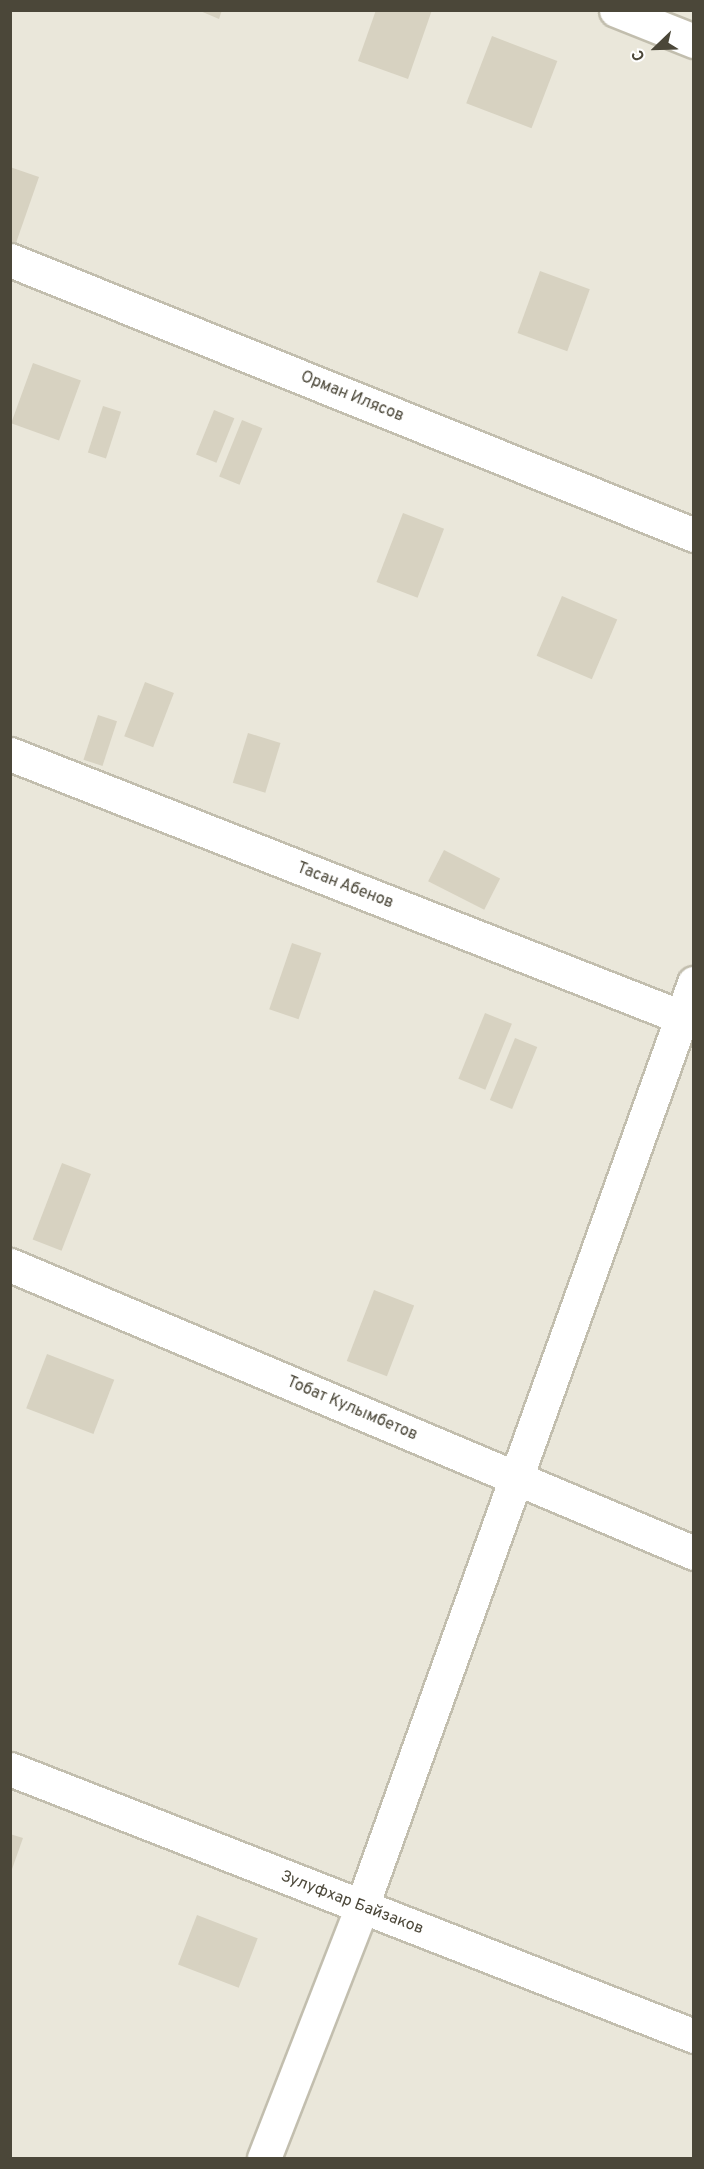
<!DOCTYPE html>
<html>
<head>
<meta charset="utf-8">
<style>
	body { margin:0 }
	#map { position:relative; width:704px; height:2169px; overflow:hidden; background:#f6f4ec; font-family:Overpass,sans-serif }
	div>[style] { position:absolute }
	[style*='--x'] { left:calc(var(--x)*1px); top:calc(var(--y)*1px); width:calc(var(--w)*1px); rotate:calc(var(--a)*1deg) }
	.residential>* { inset:0; background:#eae7da; transform-origin:0 0 }
	.building>* { inset:0; background:#d7d2c1; transform-origin:0 0 }
	.roads { filter:drop-shadow(2px 0 #c2beae) drop-shadow(-2px 0 #c2beae) drop-shadow(0 2px #c2beae) drop-shadow(0 -2px #c2beae) }
	.minor>* { height:33px; margin:-16.5px; padding:0 16.5px; transform-origin:16.5px; border-radius:16.5px; background:#fff }
	span { translate:-50% -50%; white-space:nowrap; text-align:center; line-height:1.15; -webkit-text-stroke:6px #fff; paint-order:stroke }
	.street-label { font-size:16px; color:#4b4739 }
	.frame { position:absolute; inset:0; border:12px solid #4b4739; pointer-events:none }
	.north { position:absolute; left:626px; top:18px; width:60px; height:60px; -webkit-text-stroke:4px #fff; paint-order:stroke; rotate:247deg; font-size:16px; font-weight:700; line-height:24px; text-align:center; color:#4b4739 }
	.north::after { content:''; display:block; margin:auto; width:21px; height:27px; background:#4b4739; clip-path:polygon(50% 0,100% 100%,50% 72%,0 100%) }
</style>
</head>
<body>
<div id="map">
	<div class="residential">
		<i style="left:11px;top:11px;width:682px;height:2147px"></i>
	</div>
	<div class="building">
		<i style="clip-path:polygon(198px 10px,222px 10px,219px 19px)"></i>
		<i style="clip-path:polygon(376px 10px,432px 10px,408px 79px,358px 61px)"></i>
		<i style="left:492px;top:36px;width:70px;height:72px;rotate:21deg"></i>
		<i style="clip-path:polygon(10px 167px,39px 177px,16px 243px,10px 241px)"></i>
		<i style="left:540px;top:271px;width:53px;height:66px;rotate:20deg"></i>
		<i style="left:33px;top:363px;width:51px;height:64px;rotate:20deg"></i>
		<i style="left:103px;top:406px;width:19px;height:49px;rotate:18deg"></i>
		<i style="left:214px;top:410px;width:22px;height:48px;rotate:22deg"></i>
		<i style="left:242px;top:420px;width:22px;height:61px;rotate:22deg"></i>
		<i style="left:403px;top:513px;width:44px;height:74px;rotate:21deg"></i>
		<i style="left:562px;top:596px;width:60px;height:65px;rotate:23deg"></i>
		<i style="left:145px;top:682px;width:31px;height:58px;rotate:21deg"></i>
		<i style="left:98px;top:715px;width:20px;height:47px;rotate:18deg"></i>
		<i style="left:248px;top:733px;width:34px;height:52px;rotate:17deg"></i>
		<i style="left:444px;top:850px;width:63px;height:35px;rotate:27deg"></i>
		<i style="left:292px;top:943px;width:31px;height:70px;rotate:19deg"></i>
		<i style="left:485px;top:1013px;width:29px;height:71px;rotate:22deg"></i>
		<i style="left:515px;top:1038px;width:24px;height:67px;rotate:22deg"></i>
		<i style="left:62px;top:1163px;width:31px;height:82px;rotate:21deg"></i>
		<i style="left:374px;top:1290px;width:43px;height:76px;rotate:21deg"></i>
		<i style="left:47px;top:1354px;width:72px;height:58px;rotate:21deg"></i>
		<i style="clip-path:polygon(10px 1834px,23px 1838px,11px 1872px,10px 1872px)"></i>
		<i style="left:197px;top:1915px;width:65px;height:53px;rotate:21deg"></i>
	</div>
	<div class="roads">
		<div class="minor">
			<i style="--x:616;--y:10;--w:84;--a:21.7"></i>
			<i style="--x:10;--y:260;--w:737;--a:21.9"></i>
			<i style="--x:10;--y:754;--w:721;--a:21.4"></i>
			<i style="--x:10;--y:1265;--w:742;--a:22.83"></i>
			<i style="--x:10;--y:1769;--w:734;--a:21.32"></i>
			<i style="--x:264;--y:2158;--w:270;--a:-68.7"></i>
			<i style="--x:362;--y:1906;--w:981;--a:-70.22"></i>
		</div>
	</div>
	<div class="street-label">
		<span style="left:352px;top:397px;rotate:22deg">Орман Илясов</span>
		<span style="left:345px;top:886px;rotate:21deg">Тасан Абенов</span>
		<span style="left:352px;top:1409px;rotate:23deg">Тобат Кулымбетов</span>
		<span style="left:352px;top:1903px;rotate:21deg">Зулуфхар Байзаков</span>
	</div>
	<div class="frame"></div>
	<div class="north">С</div>
</div>
</body>
</html>
